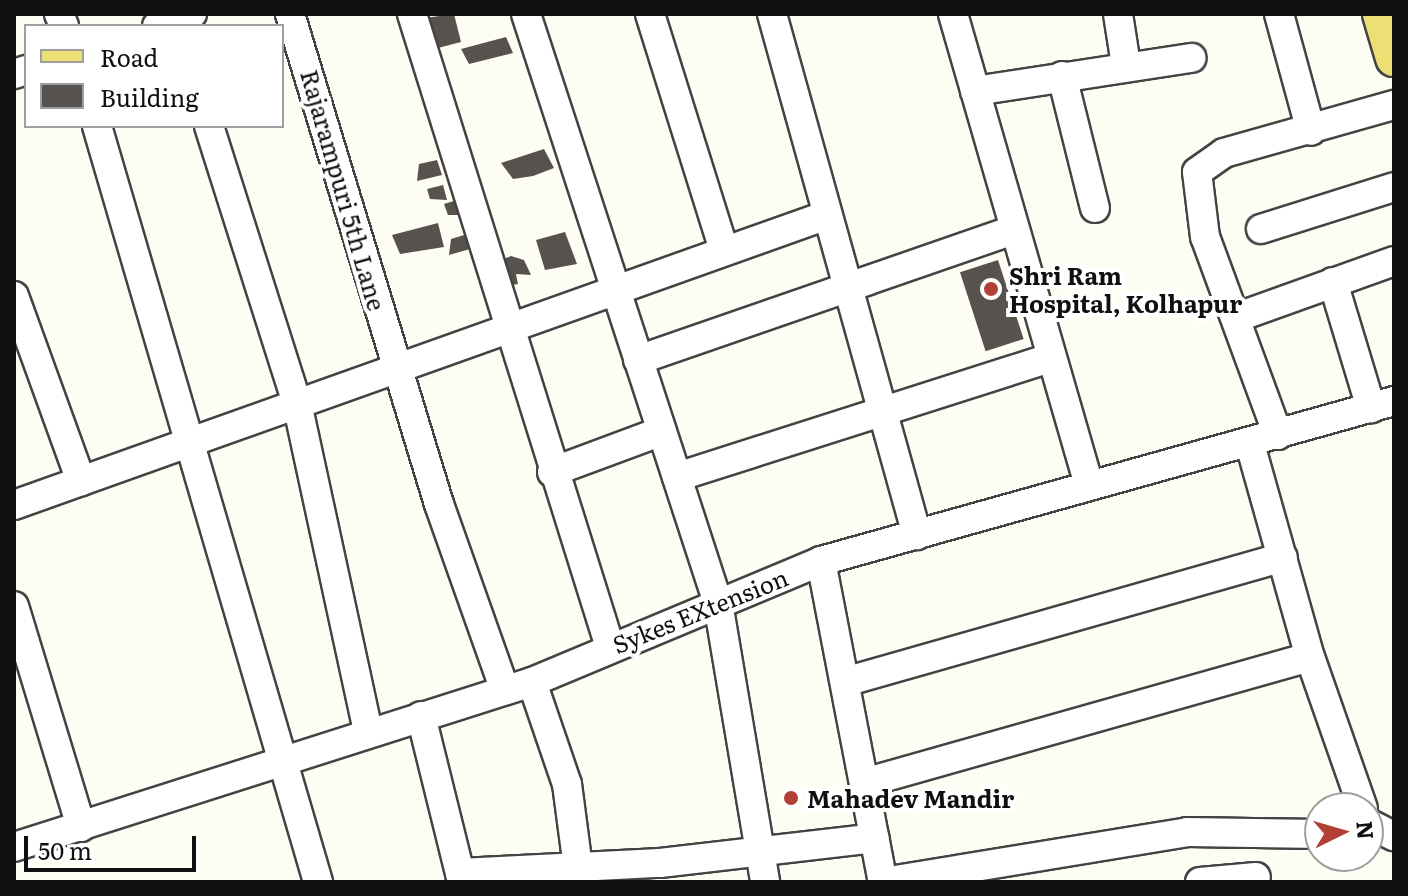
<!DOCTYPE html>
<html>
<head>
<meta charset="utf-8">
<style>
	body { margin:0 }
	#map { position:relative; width:1408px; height:896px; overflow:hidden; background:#fefdf3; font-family:Literata,serif }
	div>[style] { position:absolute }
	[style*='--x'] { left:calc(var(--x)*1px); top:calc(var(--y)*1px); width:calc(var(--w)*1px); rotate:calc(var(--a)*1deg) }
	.building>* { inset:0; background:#57524d; transform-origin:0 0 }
	.roads { filter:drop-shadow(2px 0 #434343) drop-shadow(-2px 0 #434343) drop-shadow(0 2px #434343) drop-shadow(0 -2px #434343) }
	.minor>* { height:28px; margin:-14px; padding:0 14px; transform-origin:14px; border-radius:14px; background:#fff }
	.major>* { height:36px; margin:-18px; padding:0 18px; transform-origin:18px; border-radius:18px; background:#ece075 }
	.dots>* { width:22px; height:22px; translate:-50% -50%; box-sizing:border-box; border:4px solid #fff; border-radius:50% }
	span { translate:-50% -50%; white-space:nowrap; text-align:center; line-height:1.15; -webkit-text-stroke:8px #fff; paint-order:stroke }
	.street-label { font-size:24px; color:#101010 }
	.poi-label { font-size:24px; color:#101010; font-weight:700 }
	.left { translate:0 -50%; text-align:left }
	.frame { position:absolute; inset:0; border:16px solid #101010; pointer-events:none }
	.legend { position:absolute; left:24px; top:24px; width:260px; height:104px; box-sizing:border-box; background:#fff; border:2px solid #9f9f9f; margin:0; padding:10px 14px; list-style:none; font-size:24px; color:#101010 }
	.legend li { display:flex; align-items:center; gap:16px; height:40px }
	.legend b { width:40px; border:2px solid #9f9f9f }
	.north { position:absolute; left:1304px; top:792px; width:80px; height:80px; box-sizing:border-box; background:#fff; border:2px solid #9f9f9f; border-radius:50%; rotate:85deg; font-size:22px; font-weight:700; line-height:32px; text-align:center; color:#101010 }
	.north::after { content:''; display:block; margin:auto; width:28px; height:36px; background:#b34034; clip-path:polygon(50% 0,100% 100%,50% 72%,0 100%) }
	.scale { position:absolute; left:24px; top:836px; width:172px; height:36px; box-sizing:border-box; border:4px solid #101010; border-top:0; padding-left:10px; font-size:24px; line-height:28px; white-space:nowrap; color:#101010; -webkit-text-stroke:6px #fff; paint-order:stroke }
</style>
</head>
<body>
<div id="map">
	<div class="building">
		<i style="clip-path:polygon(454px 14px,461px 42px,438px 48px,425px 18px)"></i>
		<i style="clip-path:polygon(506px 37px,513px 53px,469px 64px,461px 49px)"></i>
		<i style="clip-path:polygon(544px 149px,554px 168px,533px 176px,513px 179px,501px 163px)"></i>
		<i style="clip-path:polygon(437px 160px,442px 175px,417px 181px,419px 164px)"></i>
		<i style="clip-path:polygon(443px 185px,447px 200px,430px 199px,427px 189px)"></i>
		<i style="clip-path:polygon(457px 200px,462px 215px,448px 215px,444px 204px)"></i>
		<i style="clip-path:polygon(438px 223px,444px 247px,400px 254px,392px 235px)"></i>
		<i style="clip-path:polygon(474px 232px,477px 247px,449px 255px,451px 239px)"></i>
		<i style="clip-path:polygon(565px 232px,577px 264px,545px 270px,536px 240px)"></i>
		<i style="clip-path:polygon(511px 256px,524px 260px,531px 275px,516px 274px,518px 284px,508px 286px,501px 260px)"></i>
		<i style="left:998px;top:260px;width:83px;height:40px;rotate:72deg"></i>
	</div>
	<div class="roads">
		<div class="minor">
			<i style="--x:59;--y:14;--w:13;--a:67"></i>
			<i style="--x:290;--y:14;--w:512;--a:73.09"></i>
			<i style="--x:439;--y:504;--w:195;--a:70.5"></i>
			<i style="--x:412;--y:14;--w:663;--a:72.63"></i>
			<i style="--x:526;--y:14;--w:620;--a:71.95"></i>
			<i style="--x:718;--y:603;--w:283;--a:80.4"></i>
			<i style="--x:650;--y:14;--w:247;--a:72.6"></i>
			<i style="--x:772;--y:14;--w:541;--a:74.45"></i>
			<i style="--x:953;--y:14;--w:491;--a:73.9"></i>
			<i style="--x:1118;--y:14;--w:52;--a:81.1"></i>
			<i style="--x:1279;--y:14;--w:121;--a:74.7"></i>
			<i style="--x:157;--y:26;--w:37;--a:-19"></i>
			<i style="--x:14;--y:74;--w:13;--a:-18"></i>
			<i style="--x:1062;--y:76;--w:136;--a:76"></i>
			<i style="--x:975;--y:91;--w:219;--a:-8.7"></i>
			<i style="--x:97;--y:126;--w:788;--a:73.7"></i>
			<i style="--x:209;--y:126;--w:291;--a:72.4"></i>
			<i style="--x:297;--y:403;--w:337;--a:77.8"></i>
			<i style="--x:1261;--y:229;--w:139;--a:-17.5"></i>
			<i style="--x:1333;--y:282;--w:132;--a:73.2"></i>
			<i style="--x:14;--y:296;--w:197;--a:70.1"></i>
			<i style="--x:1238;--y:317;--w:166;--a:-19.7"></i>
			<i style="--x:638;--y:360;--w:398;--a:-19.1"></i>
			<i style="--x:1278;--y:435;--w:211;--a:-110.2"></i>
			<i style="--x:1205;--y:237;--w:65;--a:-97"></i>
			<i style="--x:1197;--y:172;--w:33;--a:-35"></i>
			<i style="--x:1224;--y:153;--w:177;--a:-15.8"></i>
			<i style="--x:1250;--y:444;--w:221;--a:74.3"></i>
			<i style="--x:1310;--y:657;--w:160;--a:70.7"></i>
			<i style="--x:552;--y:472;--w:117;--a:-20.4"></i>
			<i style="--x:677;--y:477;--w:391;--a:-17.7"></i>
			<i style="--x:14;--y:505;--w:863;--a:-19.63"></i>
			<i style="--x:821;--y:561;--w:327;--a:79.1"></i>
			<i style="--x:14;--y:606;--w:231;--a:73.1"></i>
			<i style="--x:848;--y:681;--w:452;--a:-15.9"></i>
			<i style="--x:532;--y:682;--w:108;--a:71.1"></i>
			<i style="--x:567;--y:784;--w:84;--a:82.5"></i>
			<i style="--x:421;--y:716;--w:171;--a:76.1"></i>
			<i style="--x:864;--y:783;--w:463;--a:-15.8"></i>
			<i style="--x:1368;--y:823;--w:29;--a:27"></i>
			<i style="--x:14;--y:847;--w:544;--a:-17.67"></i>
			<i style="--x:532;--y:682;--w:313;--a:-22.7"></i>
			<i style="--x:821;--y:561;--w:595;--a:-15.6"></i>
			<i style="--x:460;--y:873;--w:200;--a:-2.9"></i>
			<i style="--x:660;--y:863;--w:216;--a:-6.6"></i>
			<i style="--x:883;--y:882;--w:308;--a:-9.3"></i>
			<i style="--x:1187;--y:832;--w:133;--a:0.9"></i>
			<i style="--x:1200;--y:882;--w:56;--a:-5.1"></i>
		</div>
		<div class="major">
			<i style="--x:1381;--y:14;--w:46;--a:73.5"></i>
		</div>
	</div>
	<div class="dots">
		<i style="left:991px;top:289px;background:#b34034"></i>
		<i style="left:791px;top:798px;background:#b34034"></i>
	</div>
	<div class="street-label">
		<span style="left:344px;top:190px;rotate:74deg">Rajarampuri 5th Lane</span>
		<span style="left:700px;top:610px;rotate:-22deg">Sykes EXtension</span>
	</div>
	<div class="poi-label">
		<span class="left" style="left:1009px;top:289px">Shri Ram<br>Hospital, Kolhapur</span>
		<span class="left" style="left:807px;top:798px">Mahadev Mandir</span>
	</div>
	<div class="frame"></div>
	<ul class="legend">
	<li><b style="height:10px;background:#ece075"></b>Road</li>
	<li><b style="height:22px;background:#57524d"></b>Building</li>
	</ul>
	<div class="north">N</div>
	<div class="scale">50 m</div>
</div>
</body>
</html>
